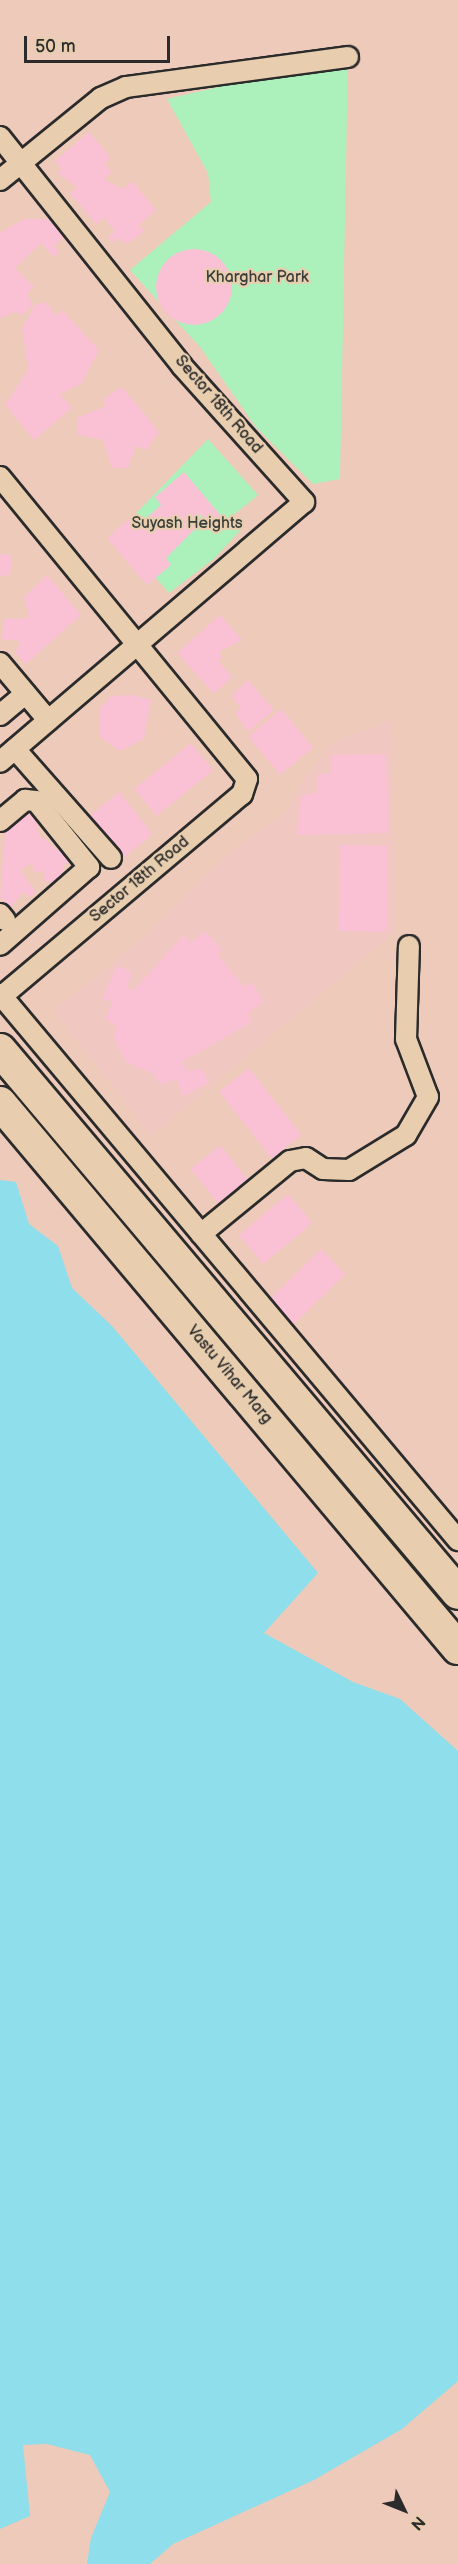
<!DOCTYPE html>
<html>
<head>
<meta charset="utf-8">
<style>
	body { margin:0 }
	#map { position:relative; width:458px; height:2564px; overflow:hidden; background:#edcaba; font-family:"Balsamiq Sans",sans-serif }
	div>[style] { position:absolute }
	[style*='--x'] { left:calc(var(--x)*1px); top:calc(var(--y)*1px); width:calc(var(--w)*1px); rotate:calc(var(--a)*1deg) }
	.built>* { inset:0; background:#f1c7c2 }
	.green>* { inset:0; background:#acf1bc }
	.water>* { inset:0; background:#8edeeb }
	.building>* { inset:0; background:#fac1d5; transform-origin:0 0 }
	.round { border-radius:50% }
	.roads { filter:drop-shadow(2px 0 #2b2b2b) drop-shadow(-2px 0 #2b2b2b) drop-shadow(0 2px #2b2b2b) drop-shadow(0 -2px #2b2b2b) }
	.street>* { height:20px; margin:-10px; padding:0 10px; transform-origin:10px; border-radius:10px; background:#e8ceaf }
	.primary>* { height:32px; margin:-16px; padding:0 16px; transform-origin:16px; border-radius:16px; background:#e8ceaf }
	span { translate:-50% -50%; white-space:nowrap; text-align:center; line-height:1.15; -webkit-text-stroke:4.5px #e8ceaf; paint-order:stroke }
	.park-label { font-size:16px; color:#383f3a }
	.street-label { font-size:16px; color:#2b2b2b }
	.north { position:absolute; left:374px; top:2480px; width:60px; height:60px; -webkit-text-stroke:4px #e8ceaf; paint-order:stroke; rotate:133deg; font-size:16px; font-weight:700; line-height:24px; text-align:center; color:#2b2b2b }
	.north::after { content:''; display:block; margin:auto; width:21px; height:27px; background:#2b2b2b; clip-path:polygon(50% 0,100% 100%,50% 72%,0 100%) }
	.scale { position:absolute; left:24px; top:36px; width:146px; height:27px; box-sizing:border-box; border:3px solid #2b2b2b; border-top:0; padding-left:8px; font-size:18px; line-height:21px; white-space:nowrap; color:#2b2b2b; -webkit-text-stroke:4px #e8ceaf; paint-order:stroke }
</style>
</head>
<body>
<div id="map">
	<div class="built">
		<i style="clip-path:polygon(392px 720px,396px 931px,151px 1136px,54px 1010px,135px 945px,237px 846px,286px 813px,303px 779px,336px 741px)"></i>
	</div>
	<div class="green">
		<i style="clip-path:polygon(348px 57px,340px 479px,313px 484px,256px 427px,200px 347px,130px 270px,211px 202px,208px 173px,167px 99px)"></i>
		<i style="clip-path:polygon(208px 439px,258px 495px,231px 517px,243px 527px,215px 558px,169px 593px,117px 533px)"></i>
	</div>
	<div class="water">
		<i style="clip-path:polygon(0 1180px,16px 1182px,29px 1224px,58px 1246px,72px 1288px,112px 1326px,318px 1573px,264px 1633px,353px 1682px,400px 1699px,458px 1751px,458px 2381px,402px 2429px,314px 2480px,173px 2544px,150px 2564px,87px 2564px,91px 2538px,110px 2492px,90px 2455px,47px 2444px,23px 2445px,30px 2516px,0 2529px)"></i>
	</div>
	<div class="building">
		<i style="clip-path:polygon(89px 132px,111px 158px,104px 163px,112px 172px,104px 179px,123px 189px,132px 181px,156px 210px,139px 225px,144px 231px,132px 241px,123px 243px,118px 237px,112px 243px,108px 237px,115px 231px,104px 218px,96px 224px,70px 193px,77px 187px,57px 173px,62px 169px,55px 161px)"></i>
		<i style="clip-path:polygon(24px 219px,47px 219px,65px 235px,54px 246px,60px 252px,54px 257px,41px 243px,15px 268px,34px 287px,27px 294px,33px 304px,23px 315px,15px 312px,0 318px,0 233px)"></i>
		<i class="round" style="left:156px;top:249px;width:76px;height:76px"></i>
		<i style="clip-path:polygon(46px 302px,57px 316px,62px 310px,99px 350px,82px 383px,60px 394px,72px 408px,34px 440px,5px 405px,28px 370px,22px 328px,35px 305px)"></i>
		<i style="clip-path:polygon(122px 387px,159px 432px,146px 450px,136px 446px,128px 468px,112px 468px,103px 440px,78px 435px,77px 418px,105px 406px,104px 398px)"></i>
		<i style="clip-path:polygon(184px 472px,221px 516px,210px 526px,201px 515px,194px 520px,198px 526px,166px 558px,171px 565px,147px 585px,107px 538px,135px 514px,142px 522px,161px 505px,155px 497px)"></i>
		<i style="clip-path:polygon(0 554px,12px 555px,10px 575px,0 576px)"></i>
		<i style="clip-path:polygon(47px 575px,81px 615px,26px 664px,15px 653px,21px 641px,2px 639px,4px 619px,29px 618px,24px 597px)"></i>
		<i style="clip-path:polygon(220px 615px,242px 640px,219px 652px,223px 657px,218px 661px,232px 677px,214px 694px,177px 653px)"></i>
		<i style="clip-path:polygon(248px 680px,274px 710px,248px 732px,235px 713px,241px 707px,231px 696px)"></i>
		<i style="clip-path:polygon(132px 695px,151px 700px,144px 739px,120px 751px,100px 737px,100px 708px,111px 696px)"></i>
		<i style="left:281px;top:709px;width:50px;height:43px;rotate:50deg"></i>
		<i style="left:191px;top:743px;width:35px;height:73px;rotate:51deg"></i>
		<i style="clip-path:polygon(386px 754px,388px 833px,297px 835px,301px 796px,318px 792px,318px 774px,331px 774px,331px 755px)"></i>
		<i style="left:119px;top:792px;width:54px;height:38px;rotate:51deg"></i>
		<i style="clip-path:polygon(34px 812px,39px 835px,60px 852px,73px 848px,71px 863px,64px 863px,60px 883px,44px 881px,44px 871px,34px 872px,32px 863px,20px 870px,36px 892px,30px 897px,23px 892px,10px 908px,0 897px,6px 821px)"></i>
		<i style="left:340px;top:845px;width:48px;height:86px;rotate:1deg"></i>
		<i style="clip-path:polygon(205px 931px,222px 950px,217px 954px,244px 987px,252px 983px,264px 1001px,247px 1014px,252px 1022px,181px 1062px,187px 1071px,203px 1069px,208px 1083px,183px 1096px,177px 1079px,160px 1085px,154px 1074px,126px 1062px,114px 1038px,117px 1025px,105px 1019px,113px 1002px,102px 999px,117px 966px,132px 972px,127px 987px,133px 991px,184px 935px,191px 943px)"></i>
		<i style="left:249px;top:1068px;width:85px;height:38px;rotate:52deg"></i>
		<i style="left:220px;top:1145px;width:44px;height:38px;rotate:51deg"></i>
		<i style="left:288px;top:1194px;width:38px;height:64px;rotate:50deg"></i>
		<i style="left:321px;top:1249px;width:35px;height:74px;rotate:46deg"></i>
	</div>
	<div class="roads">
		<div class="street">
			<i style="--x:0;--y:137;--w:293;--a:51.5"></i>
			<i style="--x:182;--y:366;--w:183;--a:48.1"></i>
			<i style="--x:304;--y:502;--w:400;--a:139.5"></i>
			<i style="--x:0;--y:180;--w:130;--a:-39.1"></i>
			<i style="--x:101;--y:98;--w:27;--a:-24"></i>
			<i style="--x:126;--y:87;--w:224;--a:-7.7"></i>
			<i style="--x:0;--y:477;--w:390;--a:50.7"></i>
			<i style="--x:247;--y:779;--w:16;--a:108"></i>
			<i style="--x:242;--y:794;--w:314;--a:139.9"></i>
			<i style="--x:0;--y:663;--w:75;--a:49.9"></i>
			<i style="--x:0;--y:715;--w:33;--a:-40"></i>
			<i style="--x:15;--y:749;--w:145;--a:48.6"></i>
			<i style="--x:0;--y:821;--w:33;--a:-40"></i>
			<i style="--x:25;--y:800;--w:11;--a:5"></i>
			<i style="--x:36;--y:801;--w:85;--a:51.2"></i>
			<i style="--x:89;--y:867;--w:118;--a:138.8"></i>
			<i style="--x:0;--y:914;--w:8;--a:50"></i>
			<i style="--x:0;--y:994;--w:713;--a:50.01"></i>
			<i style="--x:201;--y:1234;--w:115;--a:-39.4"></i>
			<i style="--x:290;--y:1161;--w:16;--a:-11"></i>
			<i style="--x:306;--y:1158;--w:20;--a:33"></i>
			<i style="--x:323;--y:1169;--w:26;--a:2"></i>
			<i style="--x:349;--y:1170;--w:67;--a:-31.6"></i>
			<i style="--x:406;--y:1135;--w:44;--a:-59.9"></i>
			<i style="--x:428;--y:1097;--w:62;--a:-110.8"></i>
			<i style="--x:406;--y:1039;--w:93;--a:-88.2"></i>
		</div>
		<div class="primary">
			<i style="--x:0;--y:1050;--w:710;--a:49.85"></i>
			<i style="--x:0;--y:1103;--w:712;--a:49.96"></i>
		</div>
	</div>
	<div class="park-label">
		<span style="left:257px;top:278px">Kharghar Park</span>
		<span style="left:187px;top:524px">Suyash Heights</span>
	</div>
	<div class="street-label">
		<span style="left:218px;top:405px;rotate:49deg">Sector 18th Road</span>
		<span style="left:140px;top:880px;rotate:-40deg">Sector 18th Road</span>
		<span style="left:229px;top:1375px;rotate:50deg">Vastu Vihar Marg</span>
	</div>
	<div class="north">N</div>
	<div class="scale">50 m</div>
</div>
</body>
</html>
